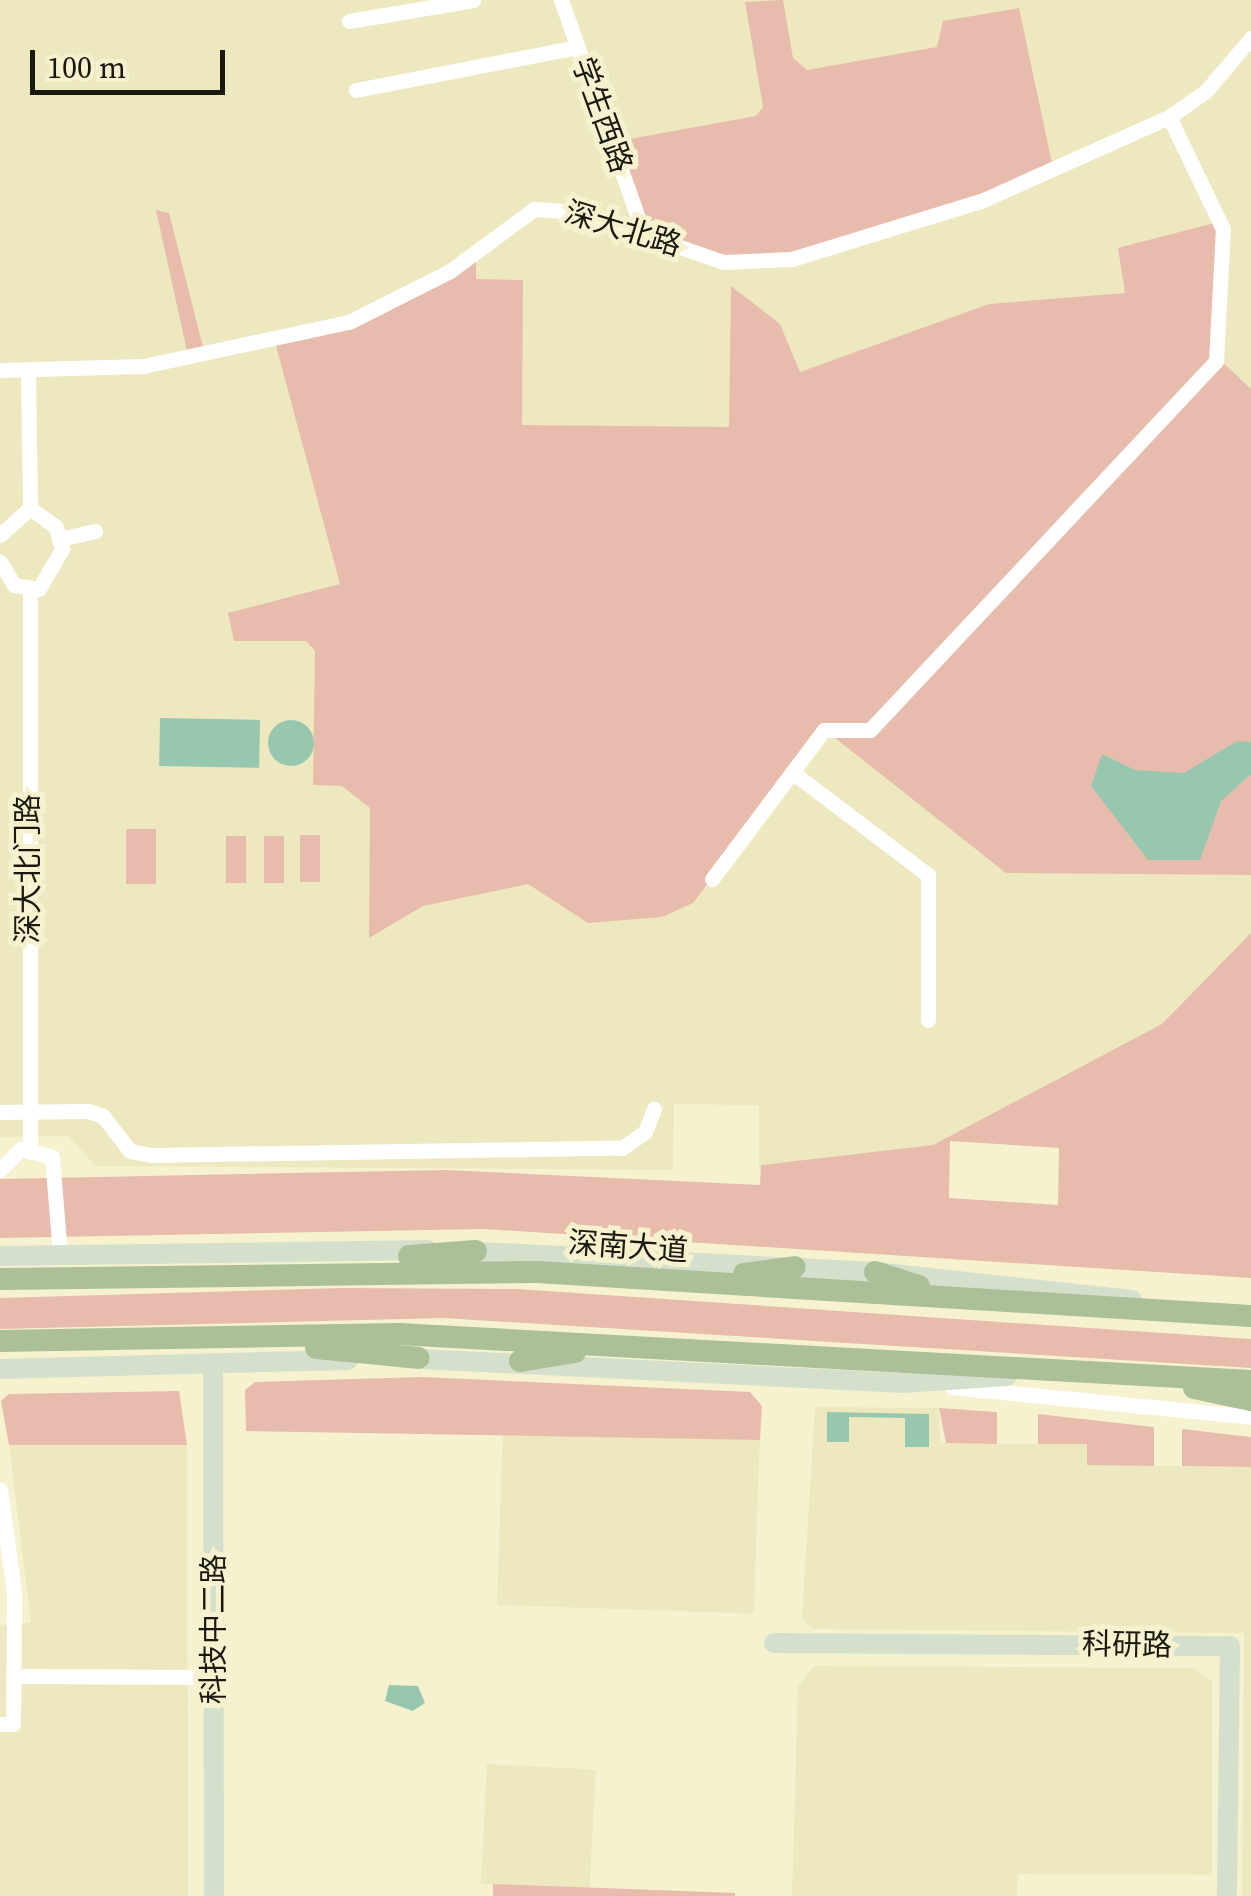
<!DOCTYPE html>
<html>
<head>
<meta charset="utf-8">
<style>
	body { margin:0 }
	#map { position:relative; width:1251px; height:1896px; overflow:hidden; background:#f6f2d0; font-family:"Source Serif 4","Noto Sans SC",serif }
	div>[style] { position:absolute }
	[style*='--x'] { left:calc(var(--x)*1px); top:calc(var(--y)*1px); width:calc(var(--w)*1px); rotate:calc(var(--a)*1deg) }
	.built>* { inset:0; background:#ede8bf; transform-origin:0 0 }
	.green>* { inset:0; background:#e8bcac; transform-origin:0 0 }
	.water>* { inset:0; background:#98c7af; transform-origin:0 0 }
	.round { border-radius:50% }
	.street>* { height:15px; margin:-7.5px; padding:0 7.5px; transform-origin:7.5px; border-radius:7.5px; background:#fff }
	.secondary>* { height:20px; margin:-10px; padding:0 10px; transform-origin:10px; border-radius:10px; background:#d5e0cc }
	.primary>* { height:22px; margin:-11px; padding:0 11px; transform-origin:11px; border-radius:11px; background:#abc099 }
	span { translate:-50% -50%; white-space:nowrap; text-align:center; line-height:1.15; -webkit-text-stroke:10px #f6f2d0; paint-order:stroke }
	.street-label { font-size:30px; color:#1b190d }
	.scale { position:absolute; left:30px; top:50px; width:195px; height:45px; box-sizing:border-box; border:5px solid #1b190d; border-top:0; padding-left:12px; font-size:30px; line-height:35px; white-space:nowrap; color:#1b190d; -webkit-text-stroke:8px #f6f2d0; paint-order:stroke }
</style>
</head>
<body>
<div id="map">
	<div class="built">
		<i style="clip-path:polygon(0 0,1251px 0,1251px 943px,1203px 1002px,945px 1142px,864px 1171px,759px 1170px,759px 1105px,674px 1104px,673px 1170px,96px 1166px,68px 1136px,0 1137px)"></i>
		<i style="clip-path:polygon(815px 1407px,939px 1408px,940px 1443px,1087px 1444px,1088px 1465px,1251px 1467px,1251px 1896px,1242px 1896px,1244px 1633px,813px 1629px,802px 1618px)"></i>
		<i style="left:503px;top:1431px;width:257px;height:174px;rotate:2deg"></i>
		<i style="clip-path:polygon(9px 1445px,187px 1445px,188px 1896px,0 1896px,0 1625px,31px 1623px)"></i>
		<i style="clip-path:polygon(814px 1666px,1194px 1668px,1212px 1682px,1212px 1875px,1018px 1874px,1017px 1896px,792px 1896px,798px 1686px)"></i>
		<i style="left:487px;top:1764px;width:109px;height:120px;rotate:3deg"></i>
	</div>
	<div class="green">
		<i style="clip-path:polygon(783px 0,793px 58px,807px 70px,937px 47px,943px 21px,1019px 8px,1053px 168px,981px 201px,751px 264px,643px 231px,613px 142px,756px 116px,763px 107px,745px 2px)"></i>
		<i style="clip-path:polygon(156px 210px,169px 213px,203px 347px,187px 351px)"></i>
		<i style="clip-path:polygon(1218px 222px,1217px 357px,1251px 389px,1251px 875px,1006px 873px,825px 730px,693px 903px,662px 917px,588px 923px,528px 884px,423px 906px,369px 938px,370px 808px,342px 786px,313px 785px,315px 651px,306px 641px,234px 641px,228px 613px,340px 584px,275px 342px,349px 322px,476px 251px,476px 279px,523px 280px,522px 425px,729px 427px,731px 286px,780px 324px,800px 372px,989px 304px,1125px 293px,1118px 248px)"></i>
		<i style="left:126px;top:829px;width:30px;height:55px"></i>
		<i style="left:300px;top:835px;width:20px;height:47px"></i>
		<i style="left:226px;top:836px;width:20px;height:47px"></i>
		<i style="left:264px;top:836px;width:20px;height:47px"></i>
		<i style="clip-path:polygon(evenodd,1251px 933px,1251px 1278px,483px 1229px,0 1238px,0 1179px,446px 1170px,760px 1185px,761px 1165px,933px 1145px,1162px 1024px,1251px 933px,950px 1141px,1059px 1148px,1058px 1205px,949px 1198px,950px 1141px)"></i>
		<i style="clip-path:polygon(341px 1288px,517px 1289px,1251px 1339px,1251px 1368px,443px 1318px,0 1329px,0 1298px)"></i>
		<i style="clip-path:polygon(422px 1377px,750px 1392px,762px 1406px,760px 1440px,246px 1431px,245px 1390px,255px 1382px)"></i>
		<i style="clip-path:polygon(179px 1391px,187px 1445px,9px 1445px,1px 1401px,9px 1394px)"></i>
		<i style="clip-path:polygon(939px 1408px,997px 1412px,997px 1444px,946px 1443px)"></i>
		<i style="clip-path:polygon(1038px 1414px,1154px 1427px,1154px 1466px,1087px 1465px,1087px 1444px,1038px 1444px)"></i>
		<i style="clip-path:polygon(1182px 1429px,1251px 1437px,1251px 1467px,1182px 1466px)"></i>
		<i style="clip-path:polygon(493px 1884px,735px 1893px,735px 1896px,493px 1896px)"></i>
	</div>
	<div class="water">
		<i style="left:160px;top:718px;width:100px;height:48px;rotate:1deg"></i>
		<i class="round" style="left:268px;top:720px;width:46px;height:46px"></i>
		<i style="clip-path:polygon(1237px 741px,1251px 742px,1251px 774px,1221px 801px,1200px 860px,1148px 860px,1091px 786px,1102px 754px,1135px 770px,1184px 773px)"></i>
		<i style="clip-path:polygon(827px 1412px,929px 1414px,929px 1447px,905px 1447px,905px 1418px,849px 1417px,849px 1442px,827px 1442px)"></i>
		<i style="clip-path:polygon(389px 1685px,418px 1686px,425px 1703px,413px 1711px,385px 1701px)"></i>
	</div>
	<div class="street">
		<i style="--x:561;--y:0;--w:245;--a:70.5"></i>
		<i style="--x:349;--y:21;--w:126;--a:-9.6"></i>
		<i style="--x:356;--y:90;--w:225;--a:-11"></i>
		<i style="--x:0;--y:370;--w:143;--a:-1.6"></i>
		<i style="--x:143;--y:366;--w:211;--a:-12.1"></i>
		<i style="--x:349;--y:322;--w:113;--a:-26.8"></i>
		<i style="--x:450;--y:271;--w:104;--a:-36.4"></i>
		<i style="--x:534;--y:209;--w:45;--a:3.8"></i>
		<i style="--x:579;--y:212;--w:152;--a:19.1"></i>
		<i style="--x:723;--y:262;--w:69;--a:-2.5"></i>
		<i style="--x:792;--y:259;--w:198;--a:-17.1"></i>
		<i style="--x:981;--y:201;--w:206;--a:-24.1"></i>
		<i style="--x:1169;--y:117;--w:45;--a:-35.1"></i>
		<i style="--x:1206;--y:91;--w:70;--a:-49.7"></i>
		<i style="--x:28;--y:375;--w:133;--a:89.1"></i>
		<i style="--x:0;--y:535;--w:40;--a:-42"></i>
		<i style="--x:30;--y:508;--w:32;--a:36"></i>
		<i style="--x:56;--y:527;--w:23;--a:75"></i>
		<i style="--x:62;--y:549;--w:46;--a:119.9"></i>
		<i style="--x:39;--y:589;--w:25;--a:-171"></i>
		<i style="--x:14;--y:585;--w:27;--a:-121"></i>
		<i style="--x:60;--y:539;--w:36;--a:-13"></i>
		<i style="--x:792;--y:772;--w:171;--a:37.1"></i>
		<i style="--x:928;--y:875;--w:145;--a:90"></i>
		<i style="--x:712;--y:879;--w:186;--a:-53.1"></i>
		<i style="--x:824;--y:730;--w:46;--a:0"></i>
		<i style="--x:870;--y:730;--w:506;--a:-46.84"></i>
		<i style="--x:1216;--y:361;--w:132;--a:-87"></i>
		<i style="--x:1223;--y:229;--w:124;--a:-115.7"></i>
		<i style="--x:0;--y:1112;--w:88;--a:-0.7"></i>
		<i style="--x:88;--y:1111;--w:16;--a:18"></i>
		<i style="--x:103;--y:1116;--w:44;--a:52.4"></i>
		<i style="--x:130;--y:1151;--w:21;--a:11"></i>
		<i style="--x:151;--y:1155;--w:471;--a:-0.9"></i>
		<i style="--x:622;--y:1148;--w:28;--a:-35"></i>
		<i style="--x:645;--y:1132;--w:25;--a:-69"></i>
		<i style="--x:30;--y:1148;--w:557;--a:-90"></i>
		<i style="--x:0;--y:1170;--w:30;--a:-45"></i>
		<i style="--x:21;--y:1149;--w:32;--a:14"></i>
		<i style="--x:52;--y:1157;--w:97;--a:85.3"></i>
		<i style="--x:952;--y:1387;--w:301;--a:5.7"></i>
		<i style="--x:0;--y:1490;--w:102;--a:82.1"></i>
		<i style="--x:14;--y:1591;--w:133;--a:90.4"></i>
		<i style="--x:13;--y:1724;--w:13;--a:180"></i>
		<i style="--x:13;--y:1676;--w:201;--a:0.3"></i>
	</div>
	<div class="secondary">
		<i style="--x:462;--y:1251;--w:414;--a:2.9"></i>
		<i style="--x:875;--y:1272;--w:258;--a:6.2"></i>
		<i style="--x:0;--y:1256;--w:428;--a:-0.8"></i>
		<i style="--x:402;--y:1358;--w:502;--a:2.86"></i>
		<i style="--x:903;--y:1383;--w:104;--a:-3.9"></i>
		<i style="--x:213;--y:1363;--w:533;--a:89.89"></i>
		<i style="--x:0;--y:1369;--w:348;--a:-1.5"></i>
		<i style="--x:774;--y:1643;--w:456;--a:0.4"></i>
		<i style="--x:1230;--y:1646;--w:250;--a:90.7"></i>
	</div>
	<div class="primary">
		<i style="--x:409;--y:1256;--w:67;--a:-4.3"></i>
		<i style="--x:875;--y:1272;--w:46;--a:17.7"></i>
		<i style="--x:744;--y:1274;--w:51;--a:-7.8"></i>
		<i style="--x:0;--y:1279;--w:537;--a:-0.75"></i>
		<i style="--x:537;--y:1272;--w:715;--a:3.53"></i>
		<i style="--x:0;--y:1341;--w:399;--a:-1"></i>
		<i style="--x:399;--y:1334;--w:853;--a:3.16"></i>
		<i style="--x:316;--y:1348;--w:103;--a:5.5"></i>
		<i style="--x:520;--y:1361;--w:56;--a:-9.3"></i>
		<i style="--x:1194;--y:1388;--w:58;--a:11.9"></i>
	</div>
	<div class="street-label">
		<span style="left:602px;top:115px;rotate:70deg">学生西路</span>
		<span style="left:623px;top:229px;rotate:17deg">深大北路</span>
		<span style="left:28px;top:869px;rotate:-90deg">深大北门路</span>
		<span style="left:628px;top:1247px;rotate:4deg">深南大道</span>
		<span style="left:214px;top:1629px;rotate:-90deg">科技中二路</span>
		<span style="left:1127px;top:1645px;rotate:1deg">科研路</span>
	</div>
	<div class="scale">100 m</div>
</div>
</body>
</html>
